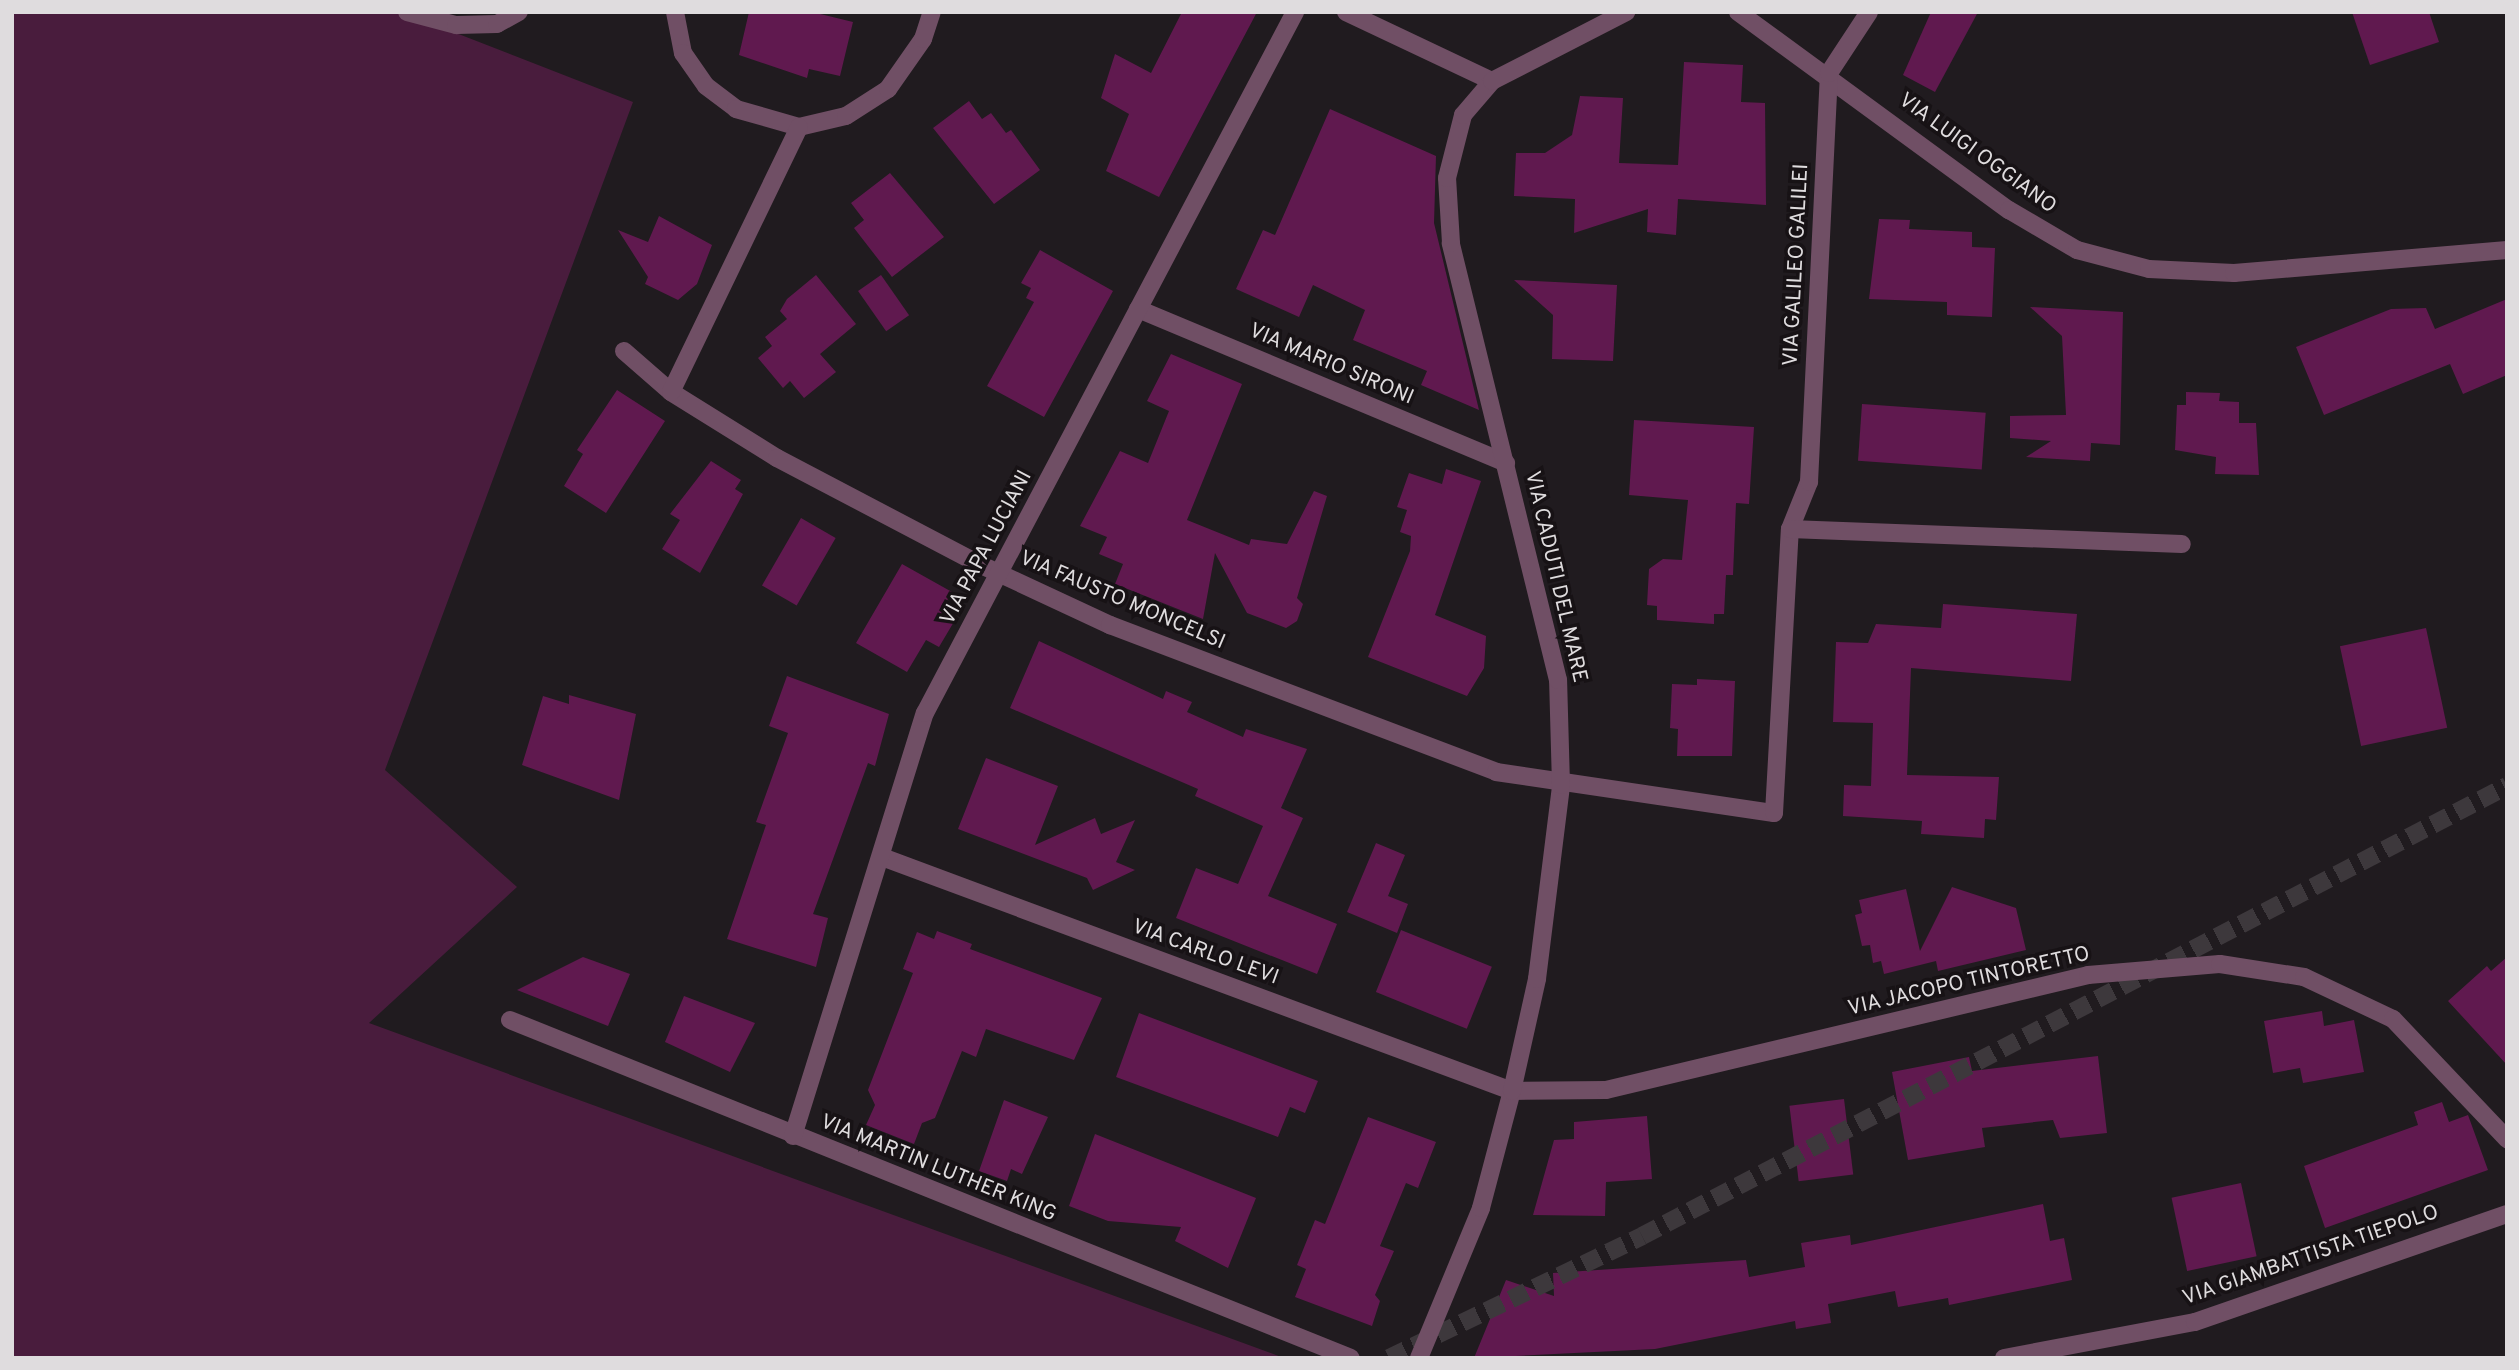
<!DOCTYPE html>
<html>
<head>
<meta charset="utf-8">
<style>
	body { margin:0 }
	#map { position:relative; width:2519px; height:1370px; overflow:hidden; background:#201b1f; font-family:Overpass,sans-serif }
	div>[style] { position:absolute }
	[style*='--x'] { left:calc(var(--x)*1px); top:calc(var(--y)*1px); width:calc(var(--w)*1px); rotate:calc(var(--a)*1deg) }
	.green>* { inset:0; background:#491c3d }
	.building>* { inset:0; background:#60194f; transform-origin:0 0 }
	.major-tunnel>* { height:18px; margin-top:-9px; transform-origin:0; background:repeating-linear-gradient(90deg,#3d383c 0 18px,transparent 0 27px) }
	.minor>* { height:18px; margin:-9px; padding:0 9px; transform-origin:9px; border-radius:9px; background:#704f65 }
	span { translate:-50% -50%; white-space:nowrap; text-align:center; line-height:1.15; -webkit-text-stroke:7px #171215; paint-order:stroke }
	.street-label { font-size:21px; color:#dfdcde }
	.frame { position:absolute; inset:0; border:14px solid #dfdcde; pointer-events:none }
</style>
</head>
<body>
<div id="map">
	<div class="green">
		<i style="clip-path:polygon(12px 12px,402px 12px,633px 102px,385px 770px,517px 887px,369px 1023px,1284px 1358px,12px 1358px)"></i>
	</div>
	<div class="building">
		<i style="clip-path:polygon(749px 12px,812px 12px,853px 22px,840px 76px,809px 69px,807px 78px,739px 55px)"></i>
		<i style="clip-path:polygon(1182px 12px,1257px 12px,1159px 197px,1106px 171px,1129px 114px,1101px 98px,1115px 54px,1151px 73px)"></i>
		<i style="clip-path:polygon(1931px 12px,1978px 12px,1935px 92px,1903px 75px)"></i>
		<i style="clip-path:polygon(2352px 12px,2429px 12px,2439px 42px,2370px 65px)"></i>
		<i style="clip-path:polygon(1684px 62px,1743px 65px,1741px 102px,1765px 103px,1766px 205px,1678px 199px,1676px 235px,1647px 232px,1648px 209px,1574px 233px,1575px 199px,1514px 196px,1516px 153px,1545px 153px,1572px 135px,1580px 96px,1623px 98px,1619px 163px,1678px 165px)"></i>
		<i style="clip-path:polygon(969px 101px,982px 119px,991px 113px,1006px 133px,1011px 130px,1040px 170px,994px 204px,933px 128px)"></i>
		<i style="clip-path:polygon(1330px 109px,1436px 156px,1434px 223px,1479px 410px,1421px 385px,1427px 371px,1353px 340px,1365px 310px,1313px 285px,1299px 317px,1236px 289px,1263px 230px,1275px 235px)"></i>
		<i style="clip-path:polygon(890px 173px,944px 237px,892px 277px,854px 228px,864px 220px,851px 203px)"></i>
		<i style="clip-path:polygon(659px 216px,712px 245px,697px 284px,678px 300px,645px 284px,648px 277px,618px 230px,648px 242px)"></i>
		<i style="clip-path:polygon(1879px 219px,1910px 220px,1909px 229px,1972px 232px,1972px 247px,1995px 248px,1992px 317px,1947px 315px,1947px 302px,1869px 299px)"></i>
		<i style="clip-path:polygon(1040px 250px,1113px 291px,1044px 417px,987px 386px,1034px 302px,1026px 298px,1031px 288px,1021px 283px)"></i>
		<i style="clip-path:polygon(816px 275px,856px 324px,820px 354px,836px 372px,804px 398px,790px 381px,783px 388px,758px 358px,772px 346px,765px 337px,787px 319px,780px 311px,787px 299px)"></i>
		<i style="left:881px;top:275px;width:49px;height:28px;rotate:55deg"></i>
		<i style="clip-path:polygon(1514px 280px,1617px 285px,1613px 361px,1552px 359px,1553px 315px)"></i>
		<i style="clip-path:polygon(2507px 299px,2507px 375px,2463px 394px,2450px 364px,2324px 415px,2296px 347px,2391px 309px,2426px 308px,2435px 329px)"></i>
		<i style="clip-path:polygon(2030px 307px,2123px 312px,2120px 445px,2091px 443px,2090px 461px,2026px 457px,2051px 441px,2010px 438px,2010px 416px,2066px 415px,2062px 336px)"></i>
		<i style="clip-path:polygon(1171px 354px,1242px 384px,1187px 520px,1249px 545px,1251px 539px,1287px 544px,1314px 491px,1327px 496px,1297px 598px,1303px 604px,1297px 621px,1286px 628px,1247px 613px,1215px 553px,1203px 619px,1115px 584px,1123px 564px,1099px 554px,1107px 537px,1080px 526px,1120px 451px,1148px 463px,1169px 411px,1147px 401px)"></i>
		<i style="clip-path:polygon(617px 390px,665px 421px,606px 513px,564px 486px,583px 454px,577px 450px)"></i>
		<i style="clip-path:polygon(2186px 392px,2220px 393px,2219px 401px,2239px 402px,2239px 423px,2256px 423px,2259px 475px,2215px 474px,2216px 457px,2175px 450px,2177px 405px,2186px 405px)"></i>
		<i style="left:1862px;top:404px;width:124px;height:57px;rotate:4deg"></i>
		<i style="clip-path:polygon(1634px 420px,1754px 427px,1749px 504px,1736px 503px,1733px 575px,1726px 575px,1724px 614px,1714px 614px,1714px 624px,1657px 620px,1657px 606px,1647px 605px,1649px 569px,1663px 559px,1682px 560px,1688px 500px,1629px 495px)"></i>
		<i style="clip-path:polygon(711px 461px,741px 480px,735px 489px,743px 494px,700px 573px,662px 549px,680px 520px,670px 514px)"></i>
		<i style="clip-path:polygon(1446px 469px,1481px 481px,1435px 615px,1486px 636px,1484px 668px,1467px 696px,1368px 657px,1410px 551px,1411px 536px,1400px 532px,1407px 510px,1397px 507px,1409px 473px,1442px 484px)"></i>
		<i style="left:801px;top:518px;width:40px;height:78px;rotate:30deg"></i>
		<i style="clip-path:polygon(902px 564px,952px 592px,941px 611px,955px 620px,939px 647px,926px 640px,907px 672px,856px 643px)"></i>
		<i style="clip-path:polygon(1943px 604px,2077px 614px,2071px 681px,1911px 668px,1907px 775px,1999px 777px,1996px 820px,1985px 819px,1984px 838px,1921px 834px,1922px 821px,1843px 816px,1844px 785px,1871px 786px,1873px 723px,1833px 722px,1836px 642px,1868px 643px,1876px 624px,1941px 628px)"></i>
		<i style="left:2426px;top:628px;width:102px;height:88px;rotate:78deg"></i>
		<i style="clip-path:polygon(1039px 641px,1163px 699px,1166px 691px,1192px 702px,1187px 712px,1243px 737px,1246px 729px,1307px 749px,1281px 808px,1303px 818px,1268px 896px,1337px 924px,1317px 974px,1176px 918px,1196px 868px,1238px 884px,1263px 826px,1195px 796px,1198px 789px,1010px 708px)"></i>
		<i style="clip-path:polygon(787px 676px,889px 714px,875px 766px,868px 763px,813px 914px,828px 918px,816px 967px,727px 939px,766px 825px,756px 822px,788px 733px,769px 726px)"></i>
		<i style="clip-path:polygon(1697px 679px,1735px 681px,1732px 756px,1677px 756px,1678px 729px,1670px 728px,1672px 684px,1697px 685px)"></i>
		<i style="clip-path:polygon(569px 695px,636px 714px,619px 800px,522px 765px,543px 696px,569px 704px)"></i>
		<i style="clip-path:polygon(986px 758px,1058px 786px,1035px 845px,1095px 818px,1101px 834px,1135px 820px,1116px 862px,1135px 870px,1093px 890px,1087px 878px,958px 829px)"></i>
		<i style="clip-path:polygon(1376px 843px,1405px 855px,1388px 896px,1408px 904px,1397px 933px,1347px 912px)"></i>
		<i style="clip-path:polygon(1952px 887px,2016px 908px,2026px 950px,1938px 971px,1936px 961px,1884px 974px,1881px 961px,1873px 963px,1870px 945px,1862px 946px,1855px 915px,1862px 913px,1859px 900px,1906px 889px,1920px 951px)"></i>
		<i style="left:1401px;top:930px;width:98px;height:67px;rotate:22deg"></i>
		<i style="clip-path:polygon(937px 931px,972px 944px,970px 949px,1102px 998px,1074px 1060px,986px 1029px,976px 1057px,962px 1051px,935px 1118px,922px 1123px,914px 1144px,866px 1125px,875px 1105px,868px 1090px,913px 973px,903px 969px,917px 932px,934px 939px)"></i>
		<i style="clip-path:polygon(583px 957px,630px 974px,608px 1026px,517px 990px)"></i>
		<i style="clip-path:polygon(2507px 957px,2507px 1065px,2448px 1001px,2487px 966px,2491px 971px)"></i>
		<i style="clip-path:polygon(684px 996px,755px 1023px,730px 1072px,665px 1042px)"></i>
		<i style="clip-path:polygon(2322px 1011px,2324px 1026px,2354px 1020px,2364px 1072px,2303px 1083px,2300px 1068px,2273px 1073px,2264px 1021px)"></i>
		<i style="clip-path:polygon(1139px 1013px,1318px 1081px,1305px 1113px,1290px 1107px,1278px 1137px,1116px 1077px)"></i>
		<i style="clip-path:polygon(2098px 1056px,2107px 1133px,2060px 1138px,2053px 1120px,1982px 1128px,1985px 1147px,1908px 1160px,1892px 1072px,1969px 1057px,1972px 1071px)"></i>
		<i style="left:1844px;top:1099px;width:76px;height:55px;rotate:83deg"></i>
		<i style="clip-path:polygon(1004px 1100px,1048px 1117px,1022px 1174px,1011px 1169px,1007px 1181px,979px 1171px)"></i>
		<i style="clip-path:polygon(2442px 1102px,2449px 1122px,2468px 1115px,2488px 1170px,2325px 1228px,2304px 1166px,2418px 1125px,2414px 1112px)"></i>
		<i style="clip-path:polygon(1647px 1116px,1652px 1179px,1606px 1182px,1605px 1216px,1533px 1215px,1554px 1140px,1574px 1139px,1574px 1122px)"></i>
		<i style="clip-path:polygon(1368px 1117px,1436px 1142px,1418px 1188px,1406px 1183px,1380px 1246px,1394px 1251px,1375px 1295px,1380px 1301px,1372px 1326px,1295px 1297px,1306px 1269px,1297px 1265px,1315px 1220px,1325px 1224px)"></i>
		<i style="clip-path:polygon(1095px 1134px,1256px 1198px,1228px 1268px,1175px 1241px,1181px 1227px,1108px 1221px,1069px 1206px)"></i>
		<i style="left:2241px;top:1183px;width:75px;height:71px;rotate:78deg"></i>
		<i style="clip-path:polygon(2043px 1204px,2050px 1241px,2064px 1238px,2072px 1280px,1949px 1305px,1948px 1298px,1898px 1307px,1895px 1291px,1828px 1304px,1831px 1323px,1796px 1329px,1795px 1321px,1655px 1349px,1474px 1358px,1506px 1280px,1554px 1296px,1553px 1273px,1746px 1260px,1749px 1277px,1805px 1267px,1801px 1243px,1850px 1235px,1851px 1245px)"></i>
	</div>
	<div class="major-tunnel">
		<i style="--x:1389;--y:1358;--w:281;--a:-25.7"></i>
		<i style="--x:1642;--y:1236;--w:975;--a:-27.48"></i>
	</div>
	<div class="minor">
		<i style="--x:407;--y:12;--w:51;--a:14.9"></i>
		<i style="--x:456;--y:25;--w:41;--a:-1.4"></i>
		<i style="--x:497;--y:24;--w:25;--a:-29"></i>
		<i style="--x:675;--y:12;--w:42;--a:79"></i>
		<i style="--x:683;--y:53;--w:40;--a:55.1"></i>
		<i style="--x:706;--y:86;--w:38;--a:37"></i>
		<i style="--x:736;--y:109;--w:66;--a:15.9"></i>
		<i style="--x:799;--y:127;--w:48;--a:-13.2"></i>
		<i style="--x:846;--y:116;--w:50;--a:-32.7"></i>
		<i style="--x:888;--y:89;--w:61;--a:-55"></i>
		<i style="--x:923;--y:39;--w:28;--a:-72"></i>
		<i style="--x:1346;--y:12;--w:161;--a:25.3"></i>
		<i style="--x:1738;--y:12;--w:336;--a:36.2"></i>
		<i style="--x:2009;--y:210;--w:79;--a:30.5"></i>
		<i style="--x:2077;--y:250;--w:74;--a:14.8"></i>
		<i style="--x:2149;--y:269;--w:85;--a:2.7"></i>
		<i style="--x:2234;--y:273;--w:274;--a:-4.8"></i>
		<i style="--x:1138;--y:309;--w:399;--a:22.7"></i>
		<i style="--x:624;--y:351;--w:62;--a:41.1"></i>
		<i style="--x:671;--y:392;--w:125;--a:31.9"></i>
		<i style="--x:777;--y:458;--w:228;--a:27.7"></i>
		<i style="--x:979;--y:564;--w:145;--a:25"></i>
		<i style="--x:1110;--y:625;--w:413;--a:20.8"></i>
		<i style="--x:1496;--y:772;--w:281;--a:8.4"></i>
		<i style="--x:1774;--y:813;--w:284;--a:-86.8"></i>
		<i style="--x:1790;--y:529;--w:51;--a:-68"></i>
		<i style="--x:1809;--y:482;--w:409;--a:-87.2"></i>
		<i style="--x:1829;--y:73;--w:73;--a:-56.7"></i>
		<i style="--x:671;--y:392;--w:294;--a:-64.2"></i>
		<i style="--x:1790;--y:529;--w:392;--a:2.2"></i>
		<i style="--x:882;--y:857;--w:672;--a:20.38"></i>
		<i style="--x:1512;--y:1091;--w:94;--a:-0.6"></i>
		<i style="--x:1606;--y:1090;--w:496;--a:-13.4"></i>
		<i style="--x:2088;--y:975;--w:132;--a:-4.8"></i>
		<i style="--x:2220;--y:964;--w:85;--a:8.8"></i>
		<i style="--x:2304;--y:977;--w:98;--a:25.3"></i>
		<i style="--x:2393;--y:1019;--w:166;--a:46.5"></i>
		<i style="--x:510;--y:1020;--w:906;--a:21.9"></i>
		<i style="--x:793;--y:1136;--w:443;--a:-72.7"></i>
		<i style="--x:925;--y:713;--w:793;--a:-62.17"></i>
		<i style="--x:1419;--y:1358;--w:162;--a:-67.5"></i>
		<i style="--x:1481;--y:1208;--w:121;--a:-75.2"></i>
		<i style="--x:1512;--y:1091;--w:115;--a:-77.4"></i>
		<i style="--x:1537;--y:979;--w:195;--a:-82.9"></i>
		<i style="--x:1561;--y:785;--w:105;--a:-91.6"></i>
		<i style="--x:1558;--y:680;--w:450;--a:-103.8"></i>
		<i style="--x:1451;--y:243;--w:65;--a:-93.5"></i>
		<i style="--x:1447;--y:178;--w:65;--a:-75.7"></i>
		<i style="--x:1463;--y:115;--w:45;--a:-49.5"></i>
		<i style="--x:1492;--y:81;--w:151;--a:-27.2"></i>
		<i style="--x:2004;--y:1358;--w:194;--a:-10.7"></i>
		<i style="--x:2195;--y:1322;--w:330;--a:-19.1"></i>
	</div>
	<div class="street-label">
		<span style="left:1977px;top:154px;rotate:36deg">VIA LUIGI OGGIANO</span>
		<span style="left:1797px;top:265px;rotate:-87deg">VIA GALILEO GALILEI</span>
		<span style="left:1331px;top:365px;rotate:23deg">VIA MARIO SIRONI</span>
		<span style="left:987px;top:548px;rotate:-62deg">VIA PAPA LUCIANI</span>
		<span style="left:1555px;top:577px;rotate:77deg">VIA CADUTI DEL MARE</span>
		<span style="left:1122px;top:601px;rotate:23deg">VIA FAUSTO MONCELSI</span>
		<span style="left:1205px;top:953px;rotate:20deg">VIA CARLO LEVI</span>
		<span style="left:1969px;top:982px;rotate:-13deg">VIA JACOPO TINTORETTO</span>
		<span style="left:938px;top:1169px;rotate:22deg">VIA MARTIN LUTHER KING</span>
		<span style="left:2311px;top:1256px;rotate:-19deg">VIA GIAMBATTISTA TIEPOLO</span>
	</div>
	<div class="frame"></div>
</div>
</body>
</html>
